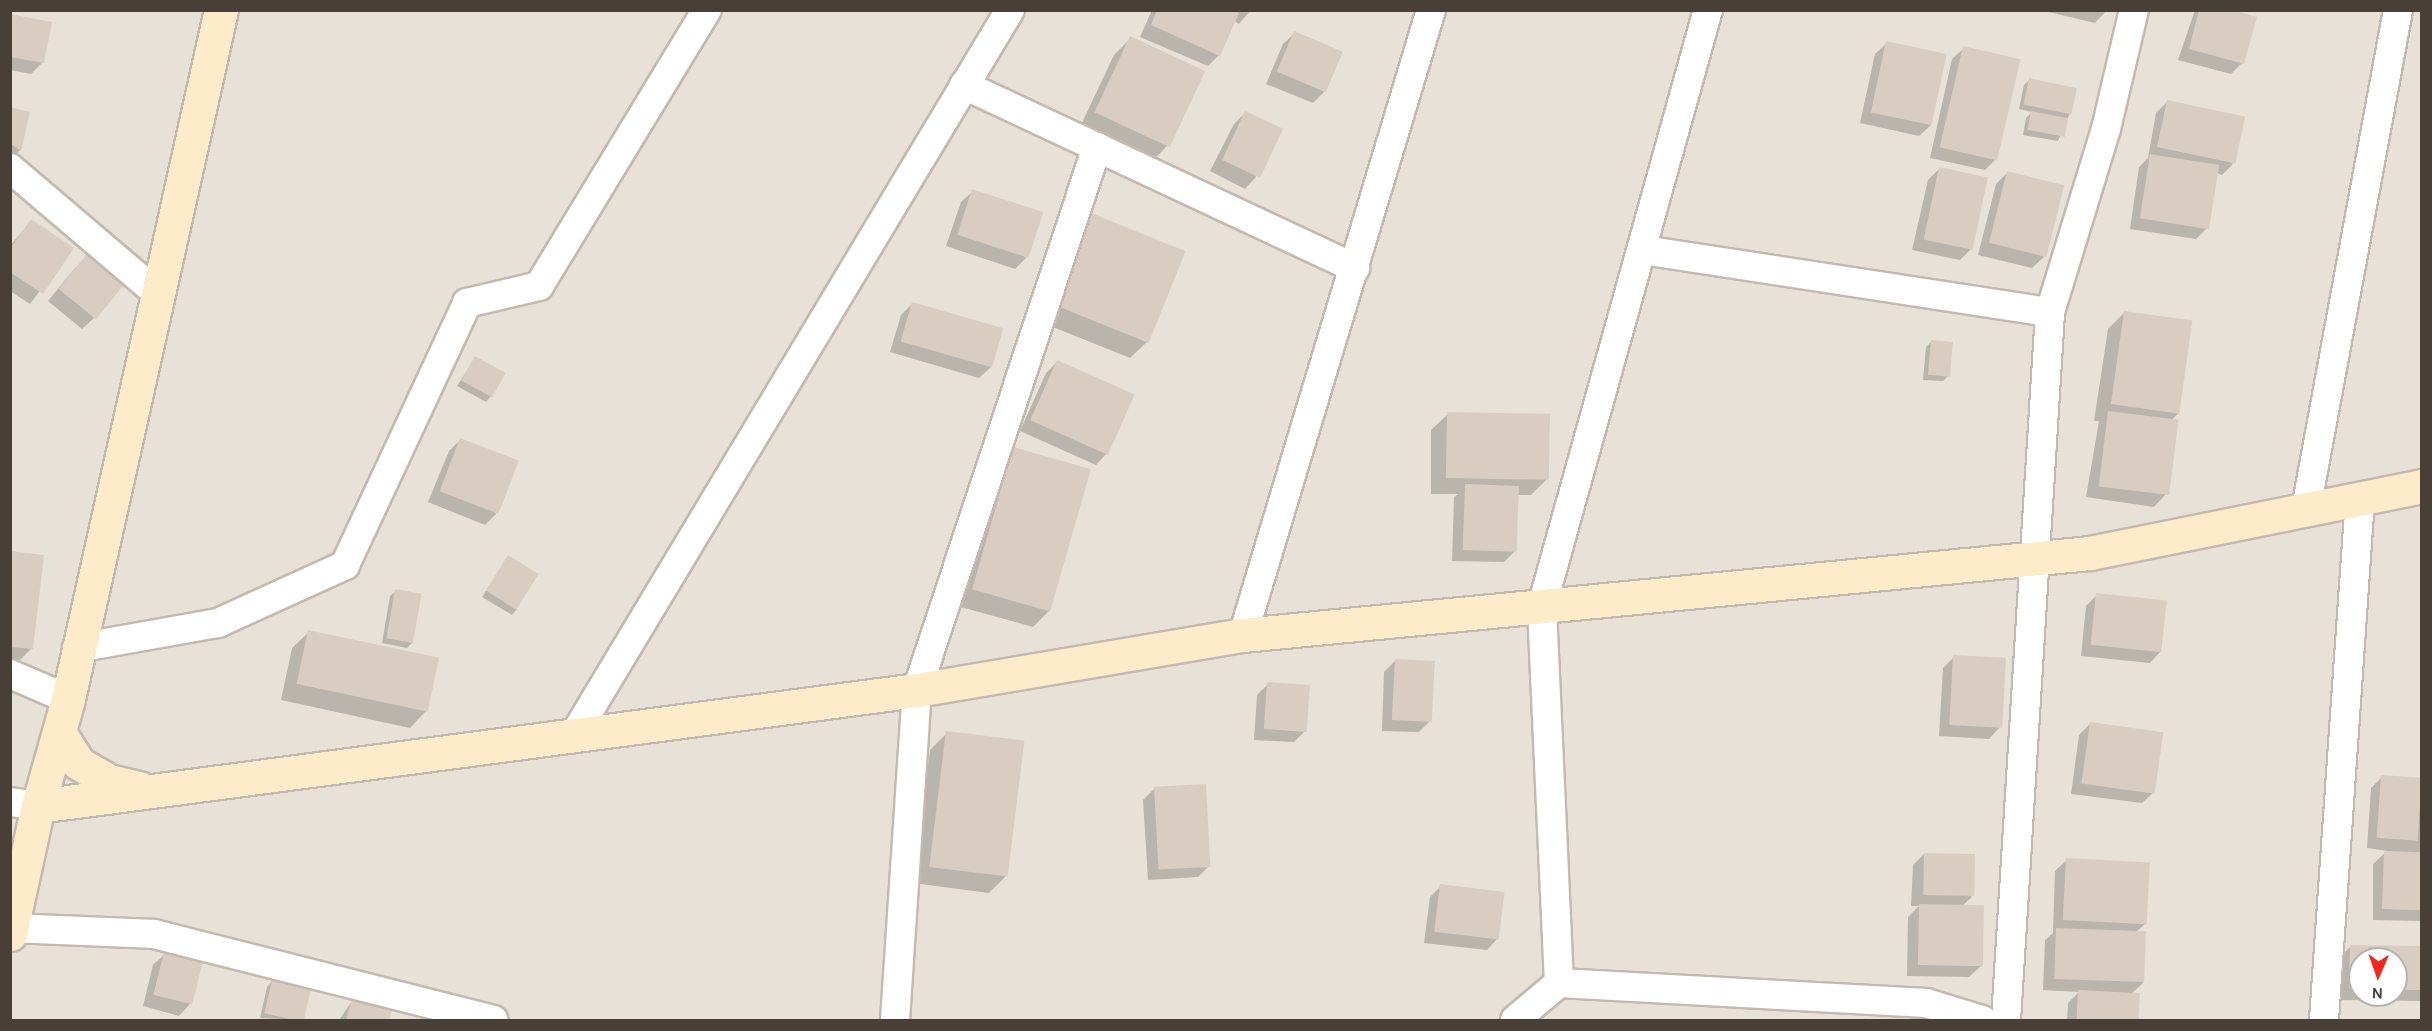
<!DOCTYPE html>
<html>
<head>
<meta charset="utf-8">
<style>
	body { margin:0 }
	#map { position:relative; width:2432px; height:1031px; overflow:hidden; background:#f4f0e9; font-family:Karla,sans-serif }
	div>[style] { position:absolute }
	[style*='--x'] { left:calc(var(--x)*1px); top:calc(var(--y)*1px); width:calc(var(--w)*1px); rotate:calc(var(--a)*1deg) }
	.residential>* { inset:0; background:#e8e1d7 }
	.shadow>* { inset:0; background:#0003 }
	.building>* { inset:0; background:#d9cdc2; transform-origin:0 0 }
	.roads { filter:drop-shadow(2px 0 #c3b9af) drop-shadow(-2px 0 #c3b9af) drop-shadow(0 2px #c3b9af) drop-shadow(0 -2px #c3b9af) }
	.street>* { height:28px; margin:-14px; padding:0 14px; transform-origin:14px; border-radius:14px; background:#fff }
	.secondary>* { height:33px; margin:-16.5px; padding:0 16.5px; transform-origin:16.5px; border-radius:16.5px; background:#feebca }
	span { translate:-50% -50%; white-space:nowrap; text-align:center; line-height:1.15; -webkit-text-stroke:6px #fff; paint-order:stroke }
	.frame { position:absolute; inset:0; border:12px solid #484037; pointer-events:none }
	.north { position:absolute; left:2348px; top:947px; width:60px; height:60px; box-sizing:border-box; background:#fff; border:2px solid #b6b3af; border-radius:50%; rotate:182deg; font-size:16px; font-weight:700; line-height:24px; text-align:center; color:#484037 }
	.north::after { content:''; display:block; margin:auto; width:21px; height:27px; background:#f8241d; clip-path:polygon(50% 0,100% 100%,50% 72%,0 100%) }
</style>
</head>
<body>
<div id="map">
	<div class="residential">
		<i style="clip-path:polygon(evenodd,10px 11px,2421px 11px,2421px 1020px,11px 1020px,10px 11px,2360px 959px,2396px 959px,2396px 995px,2360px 995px,2360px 959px)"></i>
	</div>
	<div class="shadow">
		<i style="clip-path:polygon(1152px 10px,1251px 10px,1239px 24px,1234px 21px,1219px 55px,1208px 66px,1140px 37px)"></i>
		<i style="clip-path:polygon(2040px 10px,2107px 10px,2095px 23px)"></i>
		<i style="clip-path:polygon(2195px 10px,2228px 10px,2242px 63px,2231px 74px,2178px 60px)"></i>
		<i style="clip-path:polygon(10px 16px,43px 62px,31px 74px,10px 70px)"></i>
		<i style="clip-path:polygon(1295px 33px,1324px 92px,1313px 103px,1266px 84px,1283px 44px)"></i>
		<i style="clip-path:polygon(1131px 38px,1167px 146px,1151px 163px,1079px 129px,1114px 55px)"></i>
		<i style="clip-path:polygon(1887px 43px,1931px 125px,1919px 136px,1860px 123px,1875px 54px)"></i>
		<i style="clip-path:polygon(1964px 48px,1996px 159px,1985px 170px,1930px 158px,1952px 59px)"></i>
		<i style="clip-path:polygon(2029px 80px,2070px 113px,2058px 141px,2023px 135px,2026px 118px,2032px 112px,2019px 109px,2024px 85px)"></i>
		<i style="clip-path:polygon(2167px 102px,2233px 164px,2222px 175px,2216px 173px,2207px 228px,2196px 239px,2130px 229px,2139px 167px,2148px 158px,2156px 113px)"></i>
		<i style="clip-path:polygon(10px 109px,28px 113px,20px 150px,10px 160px)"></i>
		<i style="clip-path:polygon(1246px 112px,1256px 177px,1245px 189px,1210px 171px,1234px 124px)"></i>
		<i style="clip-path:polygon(1939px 169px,1971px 249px,1960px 260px,1912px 250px,1928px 180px)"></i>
		<i style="clip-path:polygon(2008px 172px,2044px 257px,2032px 268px,1978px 255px,1996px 184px)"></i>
		<i style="clip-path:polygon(973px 191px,1026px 258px,1015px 269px,946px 246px,961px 202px)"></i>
		<i style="clip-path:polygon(1092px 215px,1184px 251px,1147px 342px,1130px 358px,1038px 321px,1075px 232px)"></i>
		<i style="clip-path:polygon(31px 221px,72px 249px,30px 304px,10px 291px,10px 246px)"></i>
		<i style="clip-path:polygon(76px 267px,94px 318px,82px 329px,48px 301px)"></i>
		<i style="clip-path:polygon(913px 303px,991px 367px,979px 378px,890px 352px,901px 315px)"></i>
		<i style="clip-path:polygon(2124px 313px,2178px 414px,2170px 421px,2165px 495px,2154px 507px,2086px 497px,2099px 421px,2094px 421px,2108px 329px)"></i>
		<i style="clip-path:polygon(1931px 342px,1948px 376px,1943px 381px,1923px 380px,1926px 347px)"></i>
		<i style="clip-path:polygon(475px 358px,491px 396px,486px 402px,457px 386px)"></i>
		<i style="clip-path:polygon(1057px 362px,1107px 453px,1096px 465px,1020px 431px,1046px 373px)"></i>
		<i style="clip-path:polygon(1448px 414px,1548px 478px,1531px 495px,1517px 495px,1515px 551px,1504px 562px,1452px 561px,1454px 497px,1458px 494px,1431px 494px,1431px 430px)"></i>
		<i style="clip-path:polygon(461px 439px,496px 514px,485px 525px,428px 502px,449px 451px)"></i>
		<i style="clip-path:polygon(1014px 449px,1089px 470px,1049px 611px,1033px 627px,957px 606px,997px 465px)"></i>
		<i style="clip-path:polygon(10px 553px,31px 649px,20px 660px,10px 659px)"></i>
		<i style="clip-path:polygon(508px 557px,517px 609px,512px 615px,482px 597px)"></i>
		<i style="clip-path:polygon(396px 591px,413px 642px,407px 648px,382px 643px,390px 596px)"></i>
		<i style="clip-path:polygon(2097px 595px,2161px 651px,2150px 663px,2081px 656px,2086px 606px)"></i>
		<i style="clip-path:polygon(309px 632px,426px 711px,410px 728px,281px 700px,292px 648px)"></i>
		<i style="clip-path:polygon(1954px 657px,2000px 727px,1989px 739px,1939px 736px,1943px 668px)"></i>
		<i style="clip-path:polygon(1396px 660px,1430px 721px,1419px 732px,1382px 731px,1384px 672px)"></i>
		<i style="clip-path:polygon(1268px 684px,1306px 730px,1294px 742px,1254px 740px,1257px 695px)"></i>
		<i style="clip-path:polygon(2090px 724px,2154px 792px,2142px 803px,2071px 794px,2079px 735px)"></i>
		<i style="clip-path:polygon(947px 733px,1006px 876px,989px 893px,913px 883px,930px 750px)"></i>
		<i style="clip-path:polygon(2382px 777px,2422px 779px,2422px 921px,2373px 920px,2373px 864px,2385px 853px,2401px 853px,2367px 848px,2371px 788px)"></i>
		<i style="clip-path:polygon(1155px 788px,1209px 866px,1198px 877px,1148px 880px,1143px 800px)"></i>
		<i style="clip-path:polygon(1924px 854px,1972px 897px,1962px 906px,1981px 966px,1969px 977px,1907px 976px,1908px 917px,1919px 906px,1911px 906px,1913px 865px)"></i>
		<i style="clip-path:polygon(2067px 860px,2145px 924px,2136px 932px,2143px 983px,2131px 994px,2139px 994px,2137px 1020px,2067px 1020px,2068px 1003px,2079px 992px,2043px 990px,2045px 940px,2053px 933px,2055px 871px)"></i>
		<i style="clip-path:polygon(1441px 886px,1498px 938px,1487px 950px,1424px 943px,1430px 897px)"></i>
		<i style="clip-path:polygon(evenodd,2351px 946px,2422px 947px,2422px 1001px,2339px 1000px,2339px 958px,2351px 946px,2360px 959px,2396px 959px,2396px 995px,2360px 995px,2360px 959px)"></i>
		<i style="clip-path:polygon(165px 954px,190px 1004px,179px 1016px,143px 1006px,153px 965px)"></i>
		<i style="clip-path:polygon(272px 981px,309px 990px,303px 1020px,260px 1018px,267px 987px)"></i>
		<i style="clip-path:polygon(352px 1001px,390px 1011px,388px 1020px,339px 1020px)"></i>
		<i style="clip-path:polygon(426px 1015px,442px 1020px,420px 1020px)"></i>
	</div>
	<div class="building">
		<i style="clip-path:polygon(1157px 10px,1234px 10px,1239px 13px,1220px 56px,1151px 25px)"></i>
		<i style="clip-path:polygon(2199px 10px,2233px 10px,2257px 17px,2244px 64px,2189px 49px)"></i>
		<i style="clip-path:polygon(10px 14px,52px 22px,44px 63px,10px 57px)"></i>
		<i style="left:1294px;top:31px;width:53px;height:44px;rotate:23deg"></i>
		<i style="left:1130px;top:36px;width:83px;height:84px;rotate:25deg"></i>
		<i style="left:1886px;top:41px;width:62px;height:73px;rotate:12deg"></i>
		<i style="left:1963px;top:46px;width:59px;height:104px;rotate:13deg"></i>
		<i style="left:2029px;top:78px;width:49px;height:27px;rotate:12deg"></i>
		<i style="left:2167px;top:100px;width:80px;height:48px;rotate:12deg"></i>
		<i style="clip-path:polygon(10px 107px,30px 112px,21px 151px,10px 143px)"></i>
		<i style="left:1245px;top:111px;width:42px;height:54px;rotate:25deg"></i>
		<i style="left:2031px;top:111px;width:38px;height:19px;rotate:11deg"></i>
		<i style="left:2150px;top:154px;width:70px;height:65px;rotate:9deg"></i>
		<i style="left:1939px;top:167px;width:50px;height:74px;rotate:12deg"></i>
		<i style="left:2007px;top:171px;width:59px;height:74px;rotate:14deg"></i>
		<i style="left:972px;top:189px;width:75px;height:48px;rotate:18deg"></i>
		<i style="left:1091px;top:213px;width:102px;height:99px;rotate:22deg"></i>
		<i style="clip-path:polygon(31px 219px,74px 248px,43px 294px,10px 272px,10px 249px)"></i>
		<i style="left:87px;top:254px;width:48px;height:45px;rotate:39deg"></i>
		<i style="left:912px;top:302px;width:95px;height:41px;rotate:16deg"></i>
		<i style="left:2124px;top:311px;width:69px;height:94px;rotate:8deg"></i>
		<i style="left:1931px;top:340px;width:22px;height:35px;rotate:5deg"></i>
		<i style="left:475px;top:356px;width:35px;height:28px;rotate:29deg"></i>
		<i style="left:1057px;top:360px;width:85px;height:66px;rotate:24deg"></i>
		<i style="left:2108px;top:411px;width:71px;height:76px;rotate:7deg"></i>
		<i style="left:1447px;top:412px;width:103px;height:66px;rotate:1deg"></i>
		<i style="left:460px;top:438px;width:63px;height:57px;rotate:21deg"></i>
		<i style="left:1013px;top:447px;width:81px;height:148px;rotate:16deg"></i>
		<i style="left:1465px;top:484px;width:54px;height:66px;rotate:2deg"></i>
		<i style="clip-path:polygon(10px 551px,44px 555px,33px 649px,10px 647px)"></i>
		<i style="left:508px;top:555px;width:36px;height:42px;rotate:32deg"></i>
		<i style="left:395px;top:589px;width:27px;height:50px;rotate:10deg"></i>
		<i style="left:2096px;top:593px;width:71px;height:52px;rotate:6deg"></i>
		<i style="left:308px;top:630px;width:134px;height:55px;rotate:12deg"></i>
		<i style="left:1953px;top:655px;width:53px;height:70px;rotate:3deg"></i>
		<i style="left:1395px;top:659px;width:40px;height:61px;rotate:3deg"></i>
		<i style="left:1267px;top:682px;width:43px;height:47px;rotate:4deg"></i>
		<i style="left:2090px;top:722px;width:74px;height:62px;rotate:8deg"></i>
		<i style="left:946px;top:731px;width:79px;height:137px;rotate:7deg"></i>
		<i style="left:2381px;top:775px;width:41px;height:63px;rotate:4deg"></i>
		<i style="left:1206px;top:784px;width:83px;height:52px;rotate:87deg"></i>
		<i style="left:2384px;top:851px;width:38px;height:58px;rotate:2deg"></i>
		<i style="left:1924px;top:853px;width:51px;height:42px;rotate:1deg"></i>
		<i style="left:2066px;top:858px;width:84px;height:62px;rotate:3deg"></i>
		<i style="left:1440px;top:884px;width:65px;height:48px;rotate:7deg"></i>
		<i style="left:1919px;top:904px;width:65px;height:61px;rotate:1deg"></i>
		<i style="left:2056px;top:928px;width:90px;height:51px;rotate:2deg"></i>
		<i style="clip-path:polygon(2350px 945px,2422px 946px,2422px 990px,2396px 990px,2396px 959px,2360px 959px,2360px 989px,2349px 989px)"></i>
		<i style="left:164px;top:952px;width:40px;height:44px;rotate:14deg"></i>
		<i style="left:272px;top:980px;width:40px;height:34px;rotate:13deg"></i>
		<i style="left:2078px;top:990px;width:62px;height:30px;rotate:3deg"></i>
		<i style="clip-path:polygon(352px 999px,392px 1010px,389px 1020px,346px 1020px)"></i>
	</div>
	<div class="roads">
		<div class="street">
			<i style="--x:964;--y:85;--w:432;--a:25.1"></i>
			<i style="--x:10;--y:168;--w:194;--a:40.4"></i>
			<i style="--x:1643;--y:250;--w:412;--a:8.7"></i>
			<i style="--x:2306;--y:509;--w:507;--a:-79.55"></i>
			<i style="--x:1243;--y:635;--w:653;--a:-73.26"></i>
			<i style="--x:77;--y:648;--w:143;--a:-10.1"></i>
			<i style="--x:218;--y:623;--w:140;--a:-24.5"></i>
			<i style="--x:345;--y:565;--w:289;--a:-65"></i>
			<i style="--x:467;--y:303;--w:74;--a:-13.3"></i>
			<i style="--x:539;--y:286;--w:323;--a:-58.7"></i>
			<i style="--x:10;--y:674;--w:63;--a:23.3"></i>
			<i style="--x:576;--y:732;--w:842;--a:-58.99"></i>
			<i style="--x:10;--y:802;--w:28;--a:8"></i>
			<i style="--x:12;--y:928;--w:142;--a:2.4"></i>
			<i style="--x:154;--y:934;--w:350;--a:14.2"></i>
			<i style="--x:1559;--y:983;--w:377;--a:-92.6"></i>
			<i style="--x:1542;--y:606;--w:619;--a:-74.44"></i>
			<i style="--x:895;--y:1020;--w:331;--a:-86.2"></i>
			<i style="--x:917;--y:690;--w:572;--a:-71.66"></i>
			<i style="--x:1515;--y:1020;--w:57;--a:-40.1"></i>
			<i style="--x:1559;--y:983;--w:368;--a:3.1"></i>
			<i style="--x:1926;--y:1003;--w:59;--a:16.9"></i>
			<i style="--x:2006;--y:1020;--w:709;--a:-86.44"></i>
			<i style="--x:2050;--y:312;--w:191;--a:-73"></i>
			<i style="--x:2106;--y:129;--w:122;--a:-76.8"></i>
			<i style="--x:2324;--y:1020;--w:523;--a:-86.05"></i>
		</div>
		<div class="secondary">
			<i style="--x:59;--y:732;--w:36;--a:58"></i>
			<i style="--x:78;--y:763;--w:36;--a:30"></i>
			<i style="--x:109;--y:781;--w:31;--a:13"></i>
			<i style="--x:38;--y:806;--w:887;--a:-7.52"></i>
			<i style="--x:917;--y:690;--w:331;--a:-9.6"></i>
			<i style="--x:1243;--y:635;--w:851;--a:-5.53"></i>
			<i style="--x:2090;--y:553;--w:339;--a:-11.4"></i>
			<i style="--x:10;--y:934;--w:131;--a:-77.7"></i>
			<i style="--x:38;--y:806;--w:111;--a:-74.3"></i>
			<i style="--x:68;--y:699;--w:706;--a:-77.48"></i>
		</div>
	</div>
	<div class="frame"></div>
	<div class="north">N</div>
</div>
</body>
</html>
